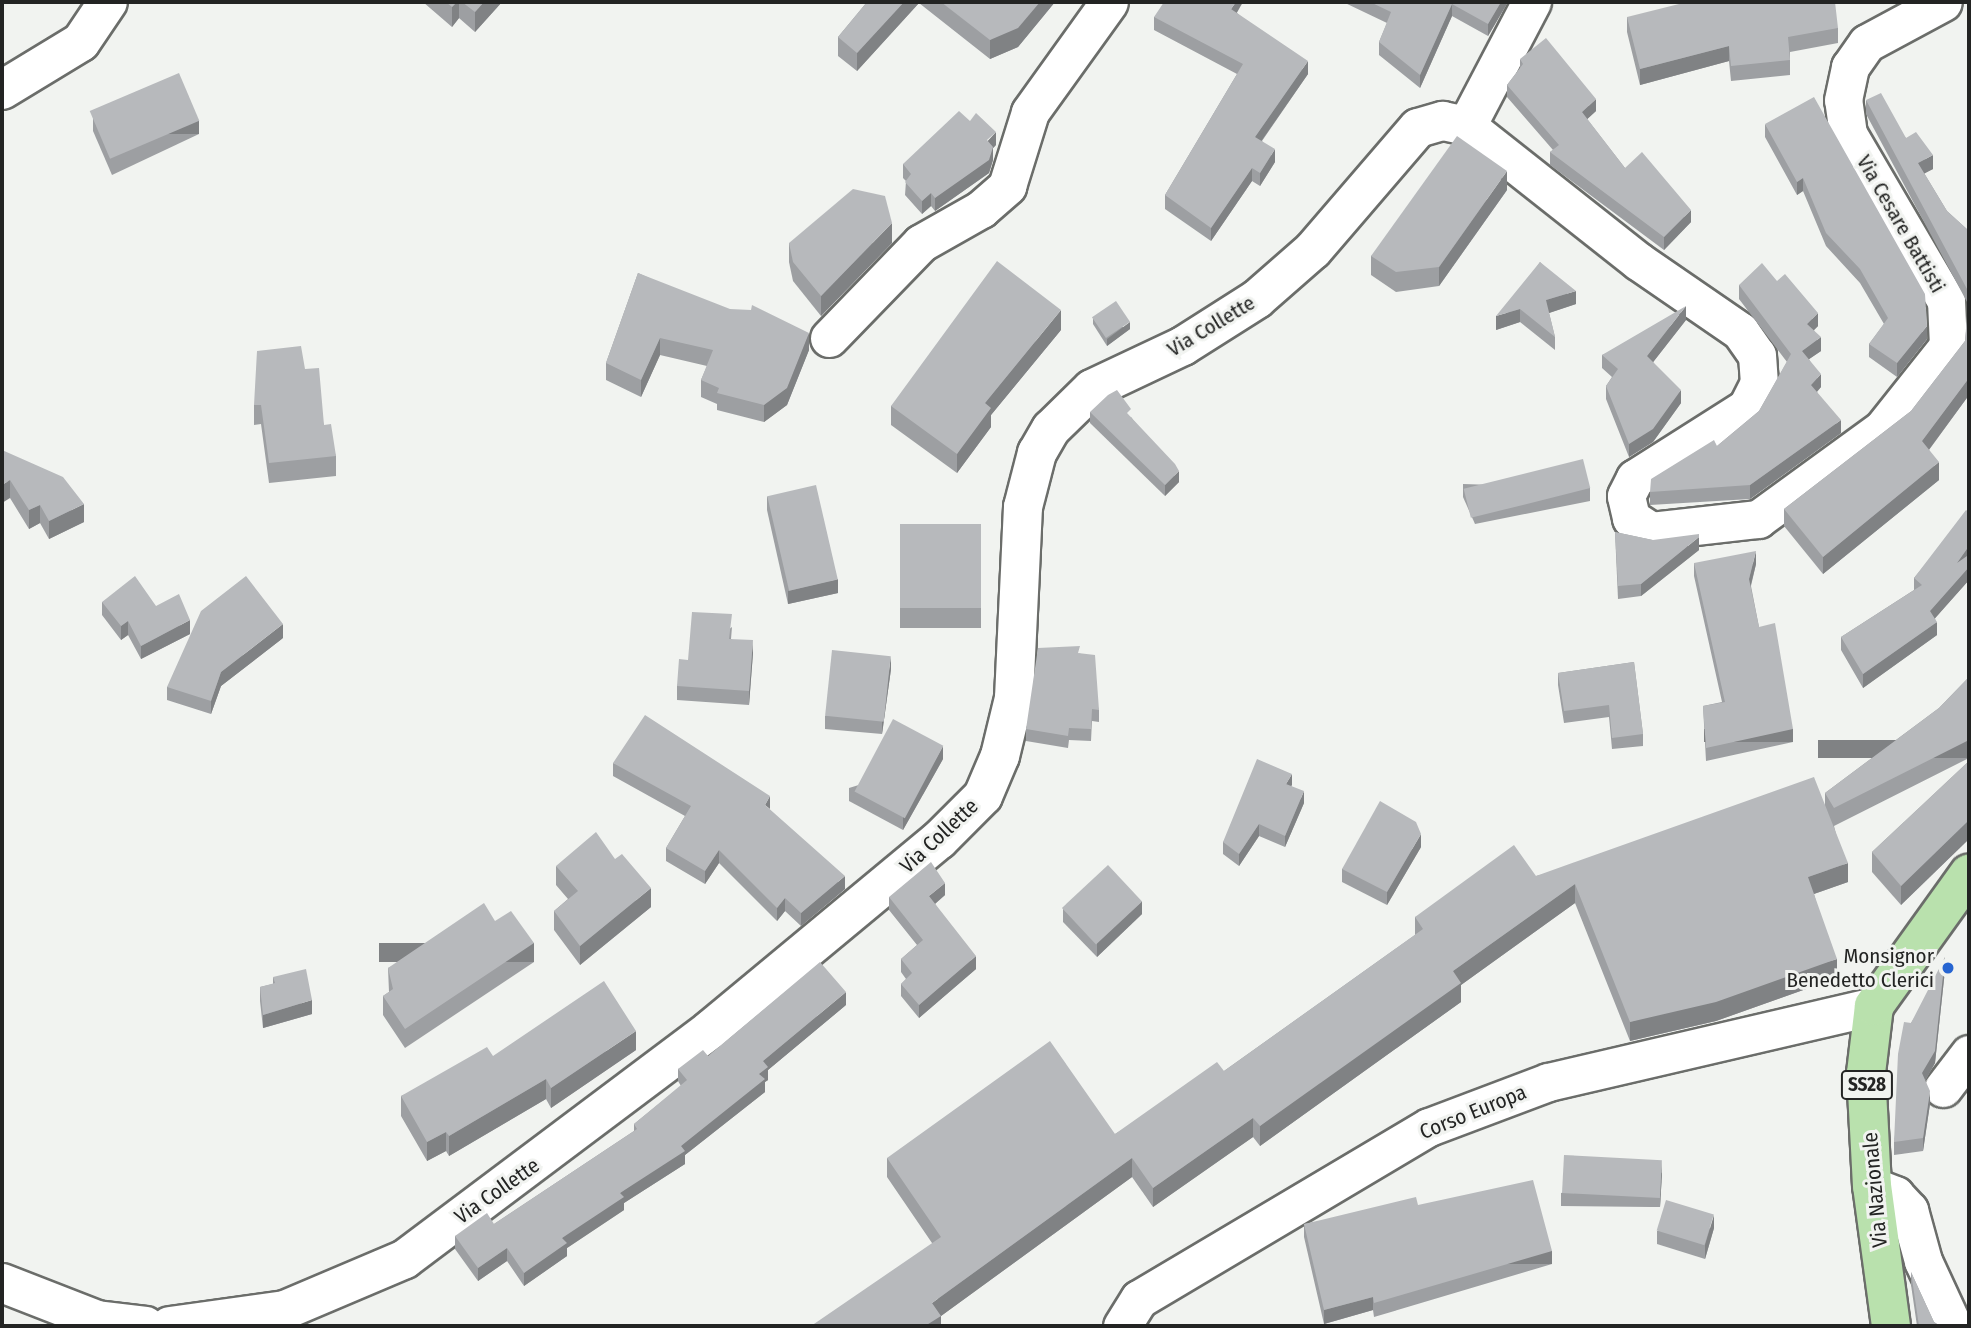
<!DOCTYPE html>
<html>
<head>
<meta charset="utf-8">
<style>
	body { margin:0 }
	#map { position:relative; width:1971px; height:1328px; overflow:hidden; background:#f1f3f0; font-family:"Fira Sans Condensed",sans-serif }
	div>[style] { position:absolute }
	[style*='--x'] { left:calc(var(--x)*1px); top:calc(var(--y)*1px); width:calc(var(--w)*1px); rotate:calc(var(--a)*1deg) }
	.roads { filter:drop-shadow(2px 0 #6b6d6a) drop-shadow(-2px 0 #6b6d6a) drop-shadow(0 2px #6b6d6a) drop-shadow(0 -2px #6b6d6a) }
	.minor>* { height:37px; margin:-18.5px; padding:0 18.5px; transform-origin:18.5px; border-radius:18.5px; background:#fff }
	.tertiary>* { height:38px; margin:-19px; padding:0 19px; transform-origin:19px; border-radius:19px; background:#fff }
	.primary>* { height:38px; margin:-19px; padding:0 19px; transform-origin:19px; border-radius:19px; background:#b9e1ad }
	.wall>* { inset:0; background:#9d9fa2; transform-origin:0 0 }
	.shaded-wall>* { inset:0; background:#808284; transform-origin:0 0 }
	.building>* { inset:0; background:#b7b9bc; transform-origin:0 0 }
	.dots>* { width:19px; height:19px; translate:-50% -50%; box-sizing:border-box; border:4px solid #f1f3f0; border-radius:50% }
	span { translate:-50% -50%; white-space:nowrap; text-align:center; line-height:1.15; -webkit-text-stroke:6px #f1f3f0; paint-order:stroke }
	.shield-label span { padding:2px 5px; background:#f1f3f0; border:2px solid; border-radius:5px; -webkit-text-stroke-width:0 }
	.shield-label { font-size:19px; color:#232423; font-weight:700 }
	.street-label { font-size:21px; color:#232423 }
	.poi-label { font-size:21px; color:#232423 }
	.right { translate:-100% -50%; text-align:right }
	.frame { position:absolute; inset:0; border:4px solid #232423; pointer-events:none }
</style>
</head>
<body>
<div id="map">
	<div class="roads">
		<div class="minor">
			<i style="--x:1467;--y:126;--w:218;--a:38.3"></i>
			<i style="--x:1638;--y:261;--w:124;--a:34.5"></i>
			<i style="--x:1740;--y:331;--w:29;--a:55"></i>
			<i style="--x:1757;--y:355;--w:28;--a:86"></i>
			<i style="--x:1759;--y:383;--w:27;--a:117"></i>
			<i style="--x:1747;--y:407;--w:133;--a:147.6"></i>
			<i style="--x:1635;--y:478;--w:20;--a:117"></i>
			<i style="--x:1626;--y:496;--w:23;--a:77"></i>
			<i style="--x:1631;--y:518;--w:24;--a:33"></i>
			<i style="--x:1651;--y:531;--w:108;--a:-6.4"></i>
			<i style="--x:1758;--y:519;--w:153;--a:-36"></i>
			<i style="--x:1882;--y:429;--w:106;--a:-51.5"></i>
			<i style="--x:1948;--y:346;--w:45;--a:-92.5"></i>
			<i style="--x:1946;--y:301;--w:194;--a:-120.4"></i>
			<i style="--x:1848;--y:134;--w:34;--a:-98"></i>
			<i style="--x:1843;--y:100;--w:34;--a:-78"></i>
			<i style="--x:1850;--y:67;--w:29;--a:-55"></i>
			<i style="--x:1867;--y:43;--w:86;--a:-28.3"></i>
			<i style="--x:829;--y:338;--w:132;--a:-45.9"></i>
			<i style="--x:921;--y:243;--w:69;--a:-29.5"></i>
			<i style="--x:981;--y:209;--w:35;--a:-41"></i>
			<i style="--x:1007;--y:186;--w:77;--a:-72.7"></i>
			<i style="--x:1030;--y:112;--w:135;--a:-54.3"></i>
			<i style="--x:1943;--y:1088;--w:43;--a:-52.6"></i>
			<i style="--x:1872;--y:1186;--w:25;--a:21"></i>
			<i style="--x:1895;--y:1195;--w:21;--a:47"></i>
			<i style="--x:1909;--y:1210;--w:53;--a:74.6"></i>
			<i style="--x:1923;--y:1261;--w:72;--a:65.2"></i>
			<i style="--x:1122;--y:1326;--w:32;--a:-58"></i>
			<i style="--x:1139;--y:1299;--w:337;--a:-30.7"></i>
			<i style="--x:1429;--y:1127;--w:127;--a:-20.7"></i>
			<i style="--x:1548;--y:1082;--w:335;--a:-13.1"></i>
		</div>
		<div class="tertiary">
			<i style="--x:2;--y:90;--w:92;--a:-31.3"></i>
			<i style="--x:81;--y:42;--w:48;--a:-56"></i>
			<i style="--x:2;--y:1283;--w:102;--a:21.3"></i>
			<i style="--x:97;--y:1320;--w:49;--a:7"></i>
			<i style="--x:170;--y:1326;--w:116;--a:-7.9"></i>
			<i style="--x:285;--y:1310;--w:130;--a:-23"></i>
			<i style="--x:405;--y:1259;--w:383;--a:-36.9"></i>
			<i style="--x:711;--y:1029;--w:296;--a:-39.7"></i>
			<i style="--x:939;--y:840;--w:62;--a:-45"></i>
			<i style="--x:983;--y:796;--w:43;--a:-67"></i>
			<i style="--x:1000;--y:756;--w:60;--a:-76.4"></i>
			<i style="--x:1014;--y:698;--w:191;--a:-87.3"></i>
			<i style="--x:1023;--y:507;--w:56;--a:-75.5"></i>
			<i style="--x:1037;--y:453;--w:28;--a:-60"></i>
			<i style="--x:1051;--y:429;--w:57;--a:-44.3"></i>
			<i style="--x:1092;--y:389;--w:101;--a:-25.3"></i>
			<i style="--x:1183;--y:346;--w:88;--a:-32.4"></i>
			<i style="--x:1257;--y:299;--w:74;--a:-41.2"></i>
			<i style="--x:1313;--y:250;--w:161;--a:-49.3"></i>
			<i style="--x:1418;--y:128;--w:26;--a:-16"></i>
			<i style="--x:1443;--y:121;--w:25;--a:12"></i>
			<i style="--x:1467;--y:126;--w:140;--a:-62.3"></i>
		</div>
		<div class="primary">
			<i style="--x:1891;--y:1326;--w:141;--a:-97.7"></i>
			<i style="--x:1872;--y:1186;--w:113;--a:-93"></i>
			<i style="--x:1866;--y:1073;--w:67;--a:-83.2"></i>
			<i style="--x:1874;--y:1006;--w:163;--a:-54.3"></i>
		</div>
	</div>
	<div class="wall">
		<i style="clip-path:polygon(423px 2px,502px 2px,475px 32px,459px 18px,452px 27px)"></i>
		<i style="clip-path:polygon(867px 2px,1055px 2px,1018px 47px,990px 59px,919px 3px,857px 71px,838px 56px,838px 37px)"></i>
		<i style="clip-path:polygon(1343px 2px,1508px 2px,1488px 36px,1452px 16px,1420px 88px,1379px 55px,1379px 42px,1387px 23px)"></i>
		<i style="clip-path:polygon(1237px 13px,1308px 74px,1262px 141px,1275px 162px,1260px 186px,1252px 181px,1211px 241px,1165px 209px,1165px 195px,1237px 74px,1154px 30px,1154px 17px)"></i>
		<i style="clip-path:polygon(1627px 17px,1838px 28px,1838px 43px,1790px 52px,1790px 75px,1731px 81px,1729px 61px,1640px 85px,1627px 32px)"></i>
		<i style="clip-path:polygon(1520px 59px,1596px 111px,1587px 119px,1625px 168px,1691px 222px,1664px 250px,1550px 165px,1550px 152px,1553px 150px,1507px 97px,1507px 85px,1520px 68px)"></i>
		<i style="clip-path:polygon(1866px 100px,1906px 138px,1933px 169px,1924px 173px,1947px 211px,1969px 231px,1969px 301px,1967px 302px,1866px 114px)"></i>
		<i style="clip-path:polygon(93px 117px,199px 134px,112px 175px,93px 131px)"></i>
		<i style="clip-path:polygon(1765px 124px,1927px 339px,1897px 377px,1869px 357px,1869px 344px,1884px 324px,1860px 283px,1826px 246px,1803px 191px,1797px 195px,1765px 137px)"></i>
		<i style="clip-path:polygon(996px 145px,993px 148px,993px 160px,989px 173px,935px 211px,931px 206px,922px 214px,905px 195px,906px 181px,903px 178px,903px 164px)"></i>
		<i style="clip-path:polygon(1507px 190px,1439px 286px,1396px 292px,1371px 275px,1371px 256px)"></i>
		<i style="clip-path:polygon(789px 243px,892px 243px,821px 316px,793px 281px,789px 262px)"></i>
		<i style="clip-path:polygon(1540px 262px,1576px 304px,1549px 313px,1555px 337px,1555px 350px,1520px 322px,1496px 330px)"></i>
		<i style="clip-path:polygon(638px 273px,809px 350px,787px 405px,764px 422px,717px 410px,717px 404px,701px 397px,701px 380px,707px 366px,660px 355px,641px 397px,606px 380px,606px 363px)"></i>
		<i style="clip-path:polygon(1777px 281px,1818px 326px,1814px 330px,1821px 351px,1809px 359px,1821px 387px,1817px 392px,1841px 433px,1750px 499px,1650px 505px,1650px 492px,1717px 446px,1759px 411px,1787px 362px,1739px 299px,1739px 285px)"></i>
		<i style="clip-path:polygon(1969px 303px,1969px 395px,1929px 450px,1939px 480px,1823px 574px,1784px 526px,1784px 509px,1911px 411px,1965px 341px)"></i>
		<i style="clip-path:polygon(1093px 318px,1130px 329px,1107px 346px,1093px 324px)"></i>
		<i style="clip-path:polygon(1686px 320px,1653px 362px,1681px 403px,1653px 442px,1629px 457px,1606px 399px,1606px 386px,1612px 377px,1602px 368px,1602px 355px)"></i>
		<i style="clip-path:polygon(1061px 330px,991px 415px,991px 427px,957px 473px,891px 425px,891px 406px)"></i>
		<i style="clip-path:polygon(305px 369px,324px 425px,336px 456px,336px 476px,269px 483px,261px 424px,254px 425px,254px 405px)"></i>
		<i style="clip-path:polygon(1090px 412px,1131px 417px,1179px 482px,1165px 496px,1090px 423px)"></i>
		<i style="clip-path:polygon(2px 450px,84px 522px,49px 539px,40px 523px,29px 529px,10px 498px)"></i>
		<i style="clip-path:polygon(1463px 484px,1590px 488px,1590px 501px,1475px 524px,1463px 497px)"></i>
		<i style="clip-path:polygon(767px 496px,838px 593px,788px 604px,767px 510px)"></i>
		<i style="clip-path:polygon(1969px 512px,1969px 580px,1935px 618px,1937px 635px,1863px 688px,1841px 650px,1841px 637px,1914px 590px,1914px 578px)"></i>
		<i style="left:981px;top:524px;width:104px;height:81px;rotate:90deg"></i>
		<i style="clip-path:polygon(1615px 532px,1699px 550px,1641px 596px,1618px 599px)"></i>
		<i style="clip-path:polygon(1694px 563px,1756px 564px,1751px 586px,1759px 627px,1793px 742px,1706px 761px,1703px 706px,1722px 702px,1694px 576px)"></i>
		<i style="clip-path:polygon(102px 602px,156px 606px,190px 634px,141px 659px,128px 635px,121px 640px,102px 615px)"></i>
		<i style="clip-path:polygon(732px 627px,731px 639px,753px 653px,749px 705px,677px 700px,677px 686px,688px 660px)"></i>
		<i style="clip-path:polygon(283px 638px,221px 686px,211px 714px,167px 700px,167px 687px)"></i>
		<i style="clip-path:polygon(1080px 653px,1099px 710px,1099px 722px,1092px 721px,1091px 741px,1069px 740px,1068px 748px,1026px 741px,1026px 729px)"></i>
		<i style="clip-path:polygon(1634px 662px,1643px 734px,1643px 746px,1612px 749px,1609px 717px,1564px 723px,1558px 685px,1558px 673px)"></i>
		<i style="clip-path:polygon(891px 669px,882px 734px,825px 729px,825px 716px)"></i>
		<i style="clip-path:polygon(1969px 677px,1969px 758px,1834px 826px,1848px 882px,1814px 894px,1837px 978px,1716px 1021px,1630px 1041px,1575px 903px,1461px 985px,1461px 1002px,1260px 1146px,1253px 1137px,1153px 1207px,1132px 1177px,941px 1316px,941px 1326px,932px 1243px,887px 1177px,887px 1158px,1115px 1134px,1224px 1071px,1415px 935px,1415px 917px,1536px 876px,1825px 805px,1825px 793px,1939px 708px)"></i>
		<i style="clip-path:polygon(943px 759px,903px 830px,849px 801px,849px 788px)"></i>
		<i style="clip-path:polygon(1969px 761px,1969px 839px,1901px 905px,1872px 872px,1872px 852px)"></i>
		<i style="clip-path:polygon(613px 763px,770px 810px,845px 889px,801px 926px,785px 911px,777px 921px,719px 863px,705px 884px,666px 861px,666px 848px,685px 816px,613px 776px)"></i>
		<i style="clip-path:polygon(1291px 786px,1304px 803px,1285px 847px,1259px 836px,1239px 866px,1223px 854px,1223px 842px)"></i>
		<i style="clip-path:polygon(1421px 847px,1387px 905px,1342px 882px,1342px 869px)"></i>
		<i style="clip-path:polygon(556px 866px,651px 907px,580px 965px,554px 930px,554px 911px,568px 899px,556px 885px)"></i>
		<i style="clip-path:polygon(945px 895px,935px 904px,976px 969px,919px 1018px,901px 996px,901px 984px,906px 979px,901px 972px,901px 959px,917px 945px,889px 910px,889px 897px)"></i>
		<i style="clip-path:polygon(1063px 909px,1142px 914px,1097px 957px,1063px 922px)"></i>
		<i style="clip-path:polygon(495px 921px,534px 962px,405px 1048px,383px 1015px,383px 996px,389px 992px,388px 968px)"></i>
		<i style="clip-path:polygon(1945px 970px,1935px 1063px,1925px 1081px,1930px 1104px,1923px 1151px,1894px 1155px,1894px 1142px,1911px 1023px)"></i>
		<i style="clip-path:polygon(273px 977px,312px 1014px,263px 1028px,260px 1001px,260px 987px,273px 984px)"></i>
		<i style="clip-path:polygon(846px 1005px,768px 1070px,768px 1080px,765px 1082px,765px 1092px,685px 1155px,685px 1164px,624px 1203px,624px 1210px,567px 1248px,567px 1256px,524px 1286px,507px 1261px,478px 1281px,455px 1249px,455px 1236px,494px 1224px,634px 1131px,634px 1124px,681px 1086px,678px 1081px,678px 1069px)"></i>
		<i style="clip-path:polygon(636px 1050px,551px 1108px,546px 1099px,449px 1156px,446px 1151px,427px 1161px,401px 1116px,401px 1096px,493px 1056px)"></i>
		<i style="clip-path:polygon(1662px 1173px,1660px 1207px,1561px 1206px,1561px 1193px)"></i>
		<i style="clip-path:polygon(1418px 1205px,1552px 1264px,1374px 1317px,1373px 1310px,1324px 1324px,1304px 1237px,1304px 1224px)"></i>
		<i style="clip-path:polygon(1714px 1228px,1705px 1259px,1657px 1244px,1657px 1231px)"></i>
		<i style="clip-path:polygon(1911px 1272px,1934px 1322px,1940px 1326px,1917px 1326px,1911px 1285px)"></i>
	</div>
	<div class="shaded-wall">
		<i style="clip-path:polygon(457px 2px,459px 2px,459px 18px,452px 27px,452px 7px)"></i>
		<i style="clip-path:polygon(484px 2px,502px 2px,475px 32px,475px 12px)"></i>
		<i style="clip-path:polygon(904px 2px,919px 2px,919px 3px,857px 71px,857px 53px)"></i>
		<i style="clip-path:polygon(1040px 2px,1055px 2px,1018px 47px,990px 59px,990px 40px)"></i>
		<i style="clip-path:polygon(1236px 2px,1243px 2px,1231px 23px,1231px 9px)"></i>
		<i style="clip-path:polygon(1501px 2px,1508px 2px,1488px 36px,1488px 24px)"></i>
		<i style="clip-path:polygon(1452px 4px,1452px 16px,1420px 88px,1420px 75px)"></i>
		<i style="clip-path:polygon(1729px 46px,1729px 61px,1640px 85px,1640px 69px)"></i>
		<i style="clip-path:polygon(1308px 61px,1308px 74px,1255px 150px,1255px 137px)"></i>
		<i style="clip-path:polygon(1596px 99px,1596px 111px,1582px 124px,1582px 112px)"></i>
		<i style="left:199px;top:121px;width:13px;height:96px;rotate:90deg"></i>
		<i style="clip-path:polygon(996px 132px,996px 145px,993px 148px,993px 160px,989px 173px,935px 211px,935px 198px)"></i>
		<i style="clip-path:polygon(1275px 149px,1275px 162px,1260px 186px,1260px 173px)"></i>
		<i style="clip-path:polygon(1933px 155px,1933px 169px,1918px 177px,1918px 163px)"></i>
		<i style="clip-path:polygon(1252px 168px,1252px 181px,1211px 241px,1211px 228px)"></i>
		<i style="clip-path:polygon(1507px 171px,1507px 190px,1439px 286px,1439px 267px)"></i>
		<i style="clip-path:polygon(1803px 178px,1803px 191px,1797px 195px,1797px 182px)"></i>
		<i style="clip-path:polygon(931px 193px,931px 206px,922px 214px,922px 201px)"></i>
		<i style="clip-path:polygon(1691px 210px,1691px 222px,1664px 250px,1664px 237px)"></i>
		<i style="clip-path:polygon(892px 223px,892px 243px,821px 316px,821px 296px)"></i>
		<i style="clip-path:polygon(1969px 287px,1969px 301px,1967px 302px,1967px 289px)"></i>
		<i style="clip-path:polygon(1576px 291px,1576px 304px,1546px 314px,1546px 300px)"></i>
		<i style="clip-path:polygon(1686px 306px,1686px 320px,1647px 370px,1647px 356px)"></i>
		<i style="clip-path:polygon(1520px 309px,1520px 322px,1496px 330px,1496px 316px)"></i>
		<i style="clip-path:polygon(1061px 310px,1061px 330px,991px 415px,991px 427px,957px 473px,957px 454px,985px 403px)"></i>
		<i style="clip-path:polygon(1818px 313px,1818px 326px,1807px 337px,1807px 324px)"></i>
		<i style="clip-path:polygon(1130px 322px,1130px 329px,1107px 346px,1107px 339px)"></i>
		<i style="clip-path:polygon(1927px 326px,1927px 339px,1897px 377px,1897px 363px)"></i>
		<i style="clip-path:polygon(809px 333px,809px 350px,787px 405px,764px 422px,764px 405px)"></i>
		<i style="clip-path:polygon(1821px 337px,1821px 351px,1802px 364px,1802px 351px)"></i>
		<i style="clip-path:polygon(660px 338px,660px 355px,641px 397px,641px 380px)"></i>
		<i style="clip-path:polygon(1821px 374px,1821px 387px,1811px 398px,1811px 385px)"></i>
		<i style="clip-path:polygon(1969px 378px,1969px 395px,1922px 459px,1922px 441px)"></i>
		<i style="clip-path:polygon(1681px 390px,1681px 403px,1653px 442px,1629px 457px,1629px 444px)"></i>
		<i style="clip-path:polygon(1841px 420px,1841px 433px,1750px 499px,1750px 485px)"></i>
		<i style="clip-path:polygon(1939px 462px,1939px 480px,1823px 574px,1823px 557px)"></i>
		<i style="clip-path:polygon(1179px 471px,1179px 482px,1165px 496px,1165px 485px)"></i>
		<i style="clip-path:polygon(10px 480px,10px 498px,2px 503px,2px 485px)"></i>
		<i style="clip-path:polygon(84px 504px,84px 522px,49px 539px,49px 521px)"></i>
		<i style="clip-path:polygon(40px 505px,40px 523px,29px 529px,29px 510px)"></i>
		<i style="clip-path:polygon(1699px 537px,1699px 550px,1641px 596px,1641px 584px)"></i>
		<i style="clip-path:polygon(1969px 546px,1969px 559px,1957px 563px)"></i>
		<i style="clip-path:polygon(1756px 551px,1756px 564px,1749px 592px,1749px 579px)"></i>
		<i style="clip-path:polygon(1969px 567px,1969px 580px,1930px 624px,1930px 611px)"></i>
		<i style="clip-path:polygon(838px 579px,838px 593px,788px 604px,788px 591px)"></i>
		<i style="clip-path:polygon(190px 620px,190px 634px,141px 659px,141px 646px)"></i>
		<i style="clip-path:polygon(128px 621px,128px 635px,121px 640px,121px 626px)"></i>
		<i style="clip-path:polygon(1937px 622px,1937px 635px,1863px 688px,1863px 674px)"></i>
		<i style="clip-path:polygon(283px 624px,283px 638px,221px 686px,211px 714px,211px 701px,221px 672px)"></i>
		<i style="clip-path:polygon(753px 640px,753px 653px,749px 705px,749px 691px)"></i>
		<i style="clip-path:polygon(891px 656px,891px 669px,882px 734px,882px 721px)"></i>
		<i style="left:1793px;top:729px;width:13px;height:89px;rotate:90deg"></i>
		<i style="left:1969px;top:740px;width:18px;height:151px;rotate:90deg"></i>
		<i style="clip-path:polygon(943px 746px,943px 759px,903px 830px,903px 817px)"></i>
		<i style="clip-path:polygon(1292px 774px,1292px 785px,1286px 795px,1286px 784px)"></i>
		<i style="clip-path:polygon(1304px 791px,1304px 803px,1285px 847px,1285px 836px)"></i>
		<i style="clip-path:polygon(770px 796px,770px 809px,765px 805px)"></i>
		<i style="clip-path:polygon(1969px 820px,1969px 839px,1901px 905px,1901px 886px)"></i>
		<i style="clip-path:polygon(1259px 824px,1259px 836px,1239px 866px,1239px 854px)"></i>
		<i style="clip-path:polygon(1421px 834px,1421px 847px,1387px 905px,1387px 892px)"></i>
		<i style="clip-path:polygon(719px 850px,719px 863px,705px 884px,705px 871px)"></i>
		<i style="clip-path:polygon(1848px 863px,1848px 882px,1808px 896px,1808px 877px)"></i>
		<i style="clip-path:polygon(845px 876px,845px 889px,801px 926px,801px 913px)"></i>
		<i style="clip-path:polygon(945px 883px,945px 895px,929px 909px,929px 896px)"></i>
		<i style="clip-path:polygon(1575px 884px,1575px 903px,1461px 985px,1461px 1002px,1260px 1146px,1260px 1126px,1453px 971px)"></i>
		<i style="clip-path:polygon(651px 888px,651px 907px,580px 965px,580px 946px)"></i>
		<i style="clip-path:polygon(785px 898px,785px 911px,777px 921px,777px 908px)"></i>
		<i style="clip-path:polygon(1142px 901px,1142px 914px,1097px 957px,1097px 943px)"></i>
		<i style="left:534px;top:943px;width:19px;height:155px;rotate:90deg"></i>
		<i style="clip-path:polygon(976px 956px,976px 969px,919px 1018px,919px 1005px)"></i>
		<i style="clip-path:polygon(1945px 957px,1945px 970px,1935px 1063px,1922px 1086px,1922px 1073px)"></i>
		<i style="clip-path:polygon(1837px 959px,1837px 978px,1716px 1021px,1630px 1041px,1630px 1022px)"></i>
		<i style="clip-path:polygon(846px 992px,846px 1005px,768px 1070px,768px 1080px,765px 1082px,765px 1092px,685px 1155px,685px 1164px,624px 1203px,624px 1210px,567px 1248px,567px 1256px,524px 1286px,524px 1273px,562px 1238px,681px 1146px,763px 1061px)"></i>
		<i style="clip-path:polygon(312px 1000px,312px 1014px,263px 1028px,263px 1015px)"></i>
		<i style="clip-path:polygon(636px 1031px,636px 1050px,551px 1108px,551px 1088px)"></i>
		<i style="clip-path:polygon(546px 1079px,546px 1099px,449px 1156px,449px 1136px)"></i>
		<i style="clip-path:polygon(1930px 1091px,1930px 1104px,1923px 1151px,1923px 1138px)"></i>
		<i style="clip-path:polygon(1253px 1118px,1253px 1137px,1153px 1207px,1153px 1188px)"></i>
		<i style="clip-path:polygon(446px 1132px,446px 1151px,427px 1161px,427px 1142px)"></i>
		<i style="clip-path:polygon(1132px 1158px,1132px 1177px,941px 1316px,941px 1326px,925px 1326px,932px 1303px)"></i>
		<i style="clip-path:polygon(1662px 1160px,1662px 1173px,1660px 1207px,1660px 1194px)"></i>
		<i style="clip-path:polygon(1714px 1215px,1714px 1228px,1705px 1259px,1705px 1245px)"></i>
		<i style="clip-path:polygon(507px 1248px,507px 1261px,478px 1281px,478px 1268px)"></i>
		<i style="left:1552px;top:1251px;width:13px;height:185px;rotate:90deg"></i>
		<i style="clip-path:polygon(1373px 1297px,1373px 1310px,1324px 1324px,1324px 1310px)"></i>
	</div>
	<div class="building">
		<i style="clip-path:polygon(446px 2px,457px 2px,452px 7px)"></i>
		<i style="clip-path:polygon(462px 2px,484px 2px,475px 12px)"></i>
		<i style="clip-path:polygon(867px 2px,904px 2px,857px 53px,838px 37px)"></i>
		<i style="clip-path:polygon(941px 2px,1040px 2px,1018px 28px,990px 40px)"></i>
		<i style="clip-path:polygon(1164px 2px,1236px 2px,1231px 9px,1308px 61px,1255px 137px,1275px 149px,1260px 173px,1252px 168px,1211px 228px,1165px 195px,1243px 64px,1154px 17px)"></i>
		<i style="clip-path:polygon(1370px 2px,1501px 2px,1488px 24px,1452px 4px,1420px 75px,1379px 42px,1391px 12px)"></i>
		<i style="clip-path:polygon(1687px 2px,1835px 2px,1838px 28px,1788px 37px,1790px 60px,1731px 66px,1729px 46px,1640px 69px,1627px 17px)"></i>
		<i style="clip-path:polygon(1546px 38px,1596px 99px,1582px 112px,1625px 168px,1642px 152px,1691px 210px,1664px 237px,1550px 152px,1559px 145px,1507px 85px,1523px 64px,1520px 59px)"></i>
		<i style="left:179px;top:73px;width:52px;height:97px;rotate:67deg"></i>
		<i style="clip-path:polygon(1881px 93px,1906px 138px,1916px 132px,1933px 155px,1918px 163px,1947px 211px,1969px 231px,1969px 287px,1967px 289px,1866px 100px)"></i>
		<i style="clip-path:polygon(1814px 97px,1925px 294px,1927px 326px,1897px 363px,1869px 344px,1888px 318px,1860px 269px,1826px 233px,1803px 178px,1797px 182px,1765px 124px)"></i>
		<i style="clip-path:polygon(959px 111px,970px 121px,976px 113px,996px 132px,987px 140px,993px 147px,989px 160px,935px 198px,931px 193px,922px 201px,905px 182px,911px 174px,903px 164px)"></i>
		<i style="clip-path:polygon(1457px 136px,1507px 171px,1439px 267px,1396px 272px,1371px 256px)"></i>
		<i style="clip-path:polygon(853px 189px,885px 196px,892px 223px,821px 296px,793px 262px,789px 243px)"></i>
		<i style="clip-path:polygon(997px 261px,1061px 310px,985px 403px,991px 408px,957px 454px,891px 406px)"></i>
		<i style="clip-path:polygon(1540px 262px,1576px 291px,1546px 300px,1555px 337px,1520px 309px,1496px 316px)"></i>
		<i style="clip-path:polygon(1762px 263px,1777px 281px,1785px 274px,1818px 313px,1807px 324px,1821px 337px,1802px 351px,1821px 374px,1811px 385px,1841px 420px,1750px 485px,1650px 492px,1651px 479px,1714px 440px,1717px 446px,1759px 411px,1791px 354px,1739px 285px)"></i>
		<i style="clip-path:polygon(638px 273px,730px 309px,751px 310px,752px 305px,809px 333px,787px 388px,764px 405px,717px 393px,719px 388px,701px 380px,713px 350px,660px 338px,641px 380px,606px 363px)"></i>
		<i style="left:1116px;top:301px;width:25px;height:29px;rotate:56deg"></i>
		<i style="clip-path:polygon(1968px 303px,1969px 303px,1969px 378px,1922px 441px,1939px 462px,1823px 557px,1784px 509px,1911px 411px,1965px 341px)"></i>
		<i style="clip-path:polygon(1686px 306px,1647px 356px,1681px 390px,1653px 429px,1629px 444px,1606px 386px,1618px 369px,1602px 355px)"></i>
		<i style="clip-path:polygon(301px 346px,305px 369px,319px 368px,324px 425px,331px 424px,336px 456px,269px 463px,261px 405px,254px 405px,257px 351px)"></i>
		<i style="clip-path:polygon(1117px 390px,1131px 409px,1127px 413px,1175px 464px,1179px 471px,1165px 485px,1090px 412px,1108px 395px)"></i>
		<i style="clip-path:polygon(2px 450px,63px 477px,84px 504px,49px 521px,40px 505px,29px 510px,10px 480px,2px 485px)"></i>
		<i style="left:1583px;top:459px;width:30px;height:123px;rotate:76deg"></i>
		<i style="left:816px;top:485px;width:97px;height:50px;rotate:77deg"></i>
		<i style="clip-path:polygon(1966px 510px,1969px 512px,1969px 546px,1957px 563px,1967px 556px,1969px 559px,1969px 567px,1930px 611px,1937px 622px,1863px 674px,1841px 637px,1922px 585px,1914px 578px)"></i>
		<i style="left:981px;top:524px;width:84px;height:81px;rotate:90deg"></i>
		<i style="clip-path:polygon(1615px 532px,1653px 540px,1699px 534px,1699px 537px,1641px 584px,1618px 586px)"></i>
		<i style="clip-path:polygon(1756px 551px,1749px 579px,1759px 627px,1775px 623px,1793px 729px,1706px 748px,1703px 706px,1725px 702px,1694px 563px)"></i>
		<i style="clip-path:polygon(135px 576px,156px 606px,179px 594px,190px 620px,141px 646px,128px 621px,121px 626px,102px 602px)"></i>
		<i style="clip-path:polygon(246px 576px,283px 624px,221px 672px,211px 701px,167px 687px,201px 611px)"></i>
		<i style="clip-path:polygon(692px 612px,732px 614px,729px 639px,753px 640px,749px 691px,677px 686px,679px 659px,688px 660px)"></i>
		<i style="clip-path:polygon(1080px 646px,1078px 653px,1095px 655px,1099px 710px,1092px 709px,1091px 729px,1069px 728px,1068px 736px,1026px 729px,1038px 648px)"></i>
		<i style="left:832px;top:650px;width:59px;height:66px;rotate:6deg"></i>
		<i style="clip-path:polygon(1634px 662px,1643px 734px,1612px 738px,1609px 705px,1564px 711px,1558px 673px)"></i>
		<i style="clip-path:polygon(1969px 677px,1969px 740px,1834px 808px,1825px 793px,1939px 708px)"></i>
		<i style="clip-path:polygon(645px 715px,770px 796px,765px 805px,845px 876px,801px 913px,785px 898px,777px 908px,719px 850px,705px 871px,666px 848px,691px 806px,613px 763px)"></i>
		<i style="left:893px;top:719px;width:57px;height:82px;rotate:28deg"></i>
		<i style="clip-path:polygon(1257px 759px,1292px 774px,1286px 784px,1304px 791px,1285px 836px,1259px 824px,1239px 854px,1223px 842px)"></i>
		<i style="clip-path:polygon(1969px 761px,1969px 820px,1901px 886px,1872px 852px)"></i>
		<i style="clip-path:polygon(1814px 777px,1848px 863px,1808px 877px,1837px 959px,1716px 1002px,1630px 1022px,1575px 884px,1453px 971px,1461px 983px,1260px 1126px,1253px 1118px,1153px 1188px,1132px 1158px,932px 1303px,941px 1316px,925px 1326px,811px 1326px,941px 1237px,887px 1158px,1050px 1041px,1115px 1134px,1217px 1062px,1224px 1071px,1423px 929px,1415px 917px,1514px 845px,1536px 876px)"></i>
		<i style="clip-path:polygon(1380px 801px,1416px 822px,1421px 834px,1387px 892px,1342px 869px)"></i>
		<i style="clip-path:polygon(596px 832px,615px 859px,622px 854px,651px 888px,580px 946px,554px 911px,578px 891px,556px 866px)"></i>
		<i style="clip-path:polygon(931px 862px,945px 883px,929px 896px,976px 956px,919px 1005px,901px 984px,912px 973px,901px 959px,923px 940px,889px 897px)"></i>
		<i style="left:1108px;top:865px;width:50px;height:63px;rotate:47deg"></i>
		<i style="clip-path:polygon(484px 903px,495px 921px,511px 911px,534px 943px,405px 1029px,383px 996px,393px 989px,388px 968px)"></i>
		<i style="clip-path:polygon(1945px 957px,1935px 1051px,1922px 1073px,1930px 1091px,1923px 1138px,1894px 1142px,1898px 1054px,1904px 1022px,1911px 1023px)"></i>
		<i style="clip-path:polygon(820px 962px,846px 992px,763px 1061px,768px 1067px,759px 1074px,765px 1079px,681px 1146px,685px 1151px,620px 1193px,624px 1197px,562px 1238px,567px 1243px,524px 1273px,507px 1248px,478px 1268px,455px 1236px,487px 1213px,494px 1224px,637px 1129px,634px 1124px,687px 1080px,678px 1069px,703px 1050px,708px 1056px)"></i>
		<i style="clip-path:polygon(306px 969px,312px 1000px,263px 1015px,260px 987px,275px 983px,273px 977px)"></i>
		<i style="clip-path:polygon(604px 981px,636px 1031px,551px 1088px,546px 1079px,449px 1136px,446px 1132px,427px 1142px,401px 1096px,487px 1047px,493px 1056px)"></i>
		<i style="left:1564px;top:1155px;width:98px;height:38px;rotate:3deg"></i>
		<i style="clip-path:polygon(1533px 1180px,1552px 1251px,1374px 1303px,1373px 1297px,1324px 1310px,1304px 1224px,1416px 1197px,1418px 1205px)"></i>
		<i style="left:1666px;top:1200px;width:50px;height:32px;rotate:17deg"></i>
		<i style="clip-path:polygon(1911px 1272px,1934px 1322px,1940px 1326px,1919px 1326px)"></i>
	</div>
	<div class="dots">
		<i style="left:1948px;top:968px;background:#2765d1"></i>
	</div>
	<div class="shield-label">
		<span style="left:1867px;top:1085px">SS28</span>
	</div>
	<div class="street-label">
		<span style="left:1901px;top:224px;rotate:60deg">Via Cesare Battisti</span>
		<span style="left:1211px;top:326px;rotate:-31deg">Via Collette</span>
		<span style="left:939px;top:836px;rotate:-43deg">Via Collette</span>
		<span style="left:1473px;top:1112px;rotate:-22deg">Corso Europa</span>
		<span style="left:1875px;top:1190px;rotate:-95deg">Via Nazionale</span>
		<span style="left:497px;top:1191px;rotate:-35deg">Via Collette</span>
	</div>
	<div class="poi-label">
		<span class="right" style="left:1934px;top:968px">Monsignor<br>Benedetto Clerici</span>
	</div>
	<div class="frame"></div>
</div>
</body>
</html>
